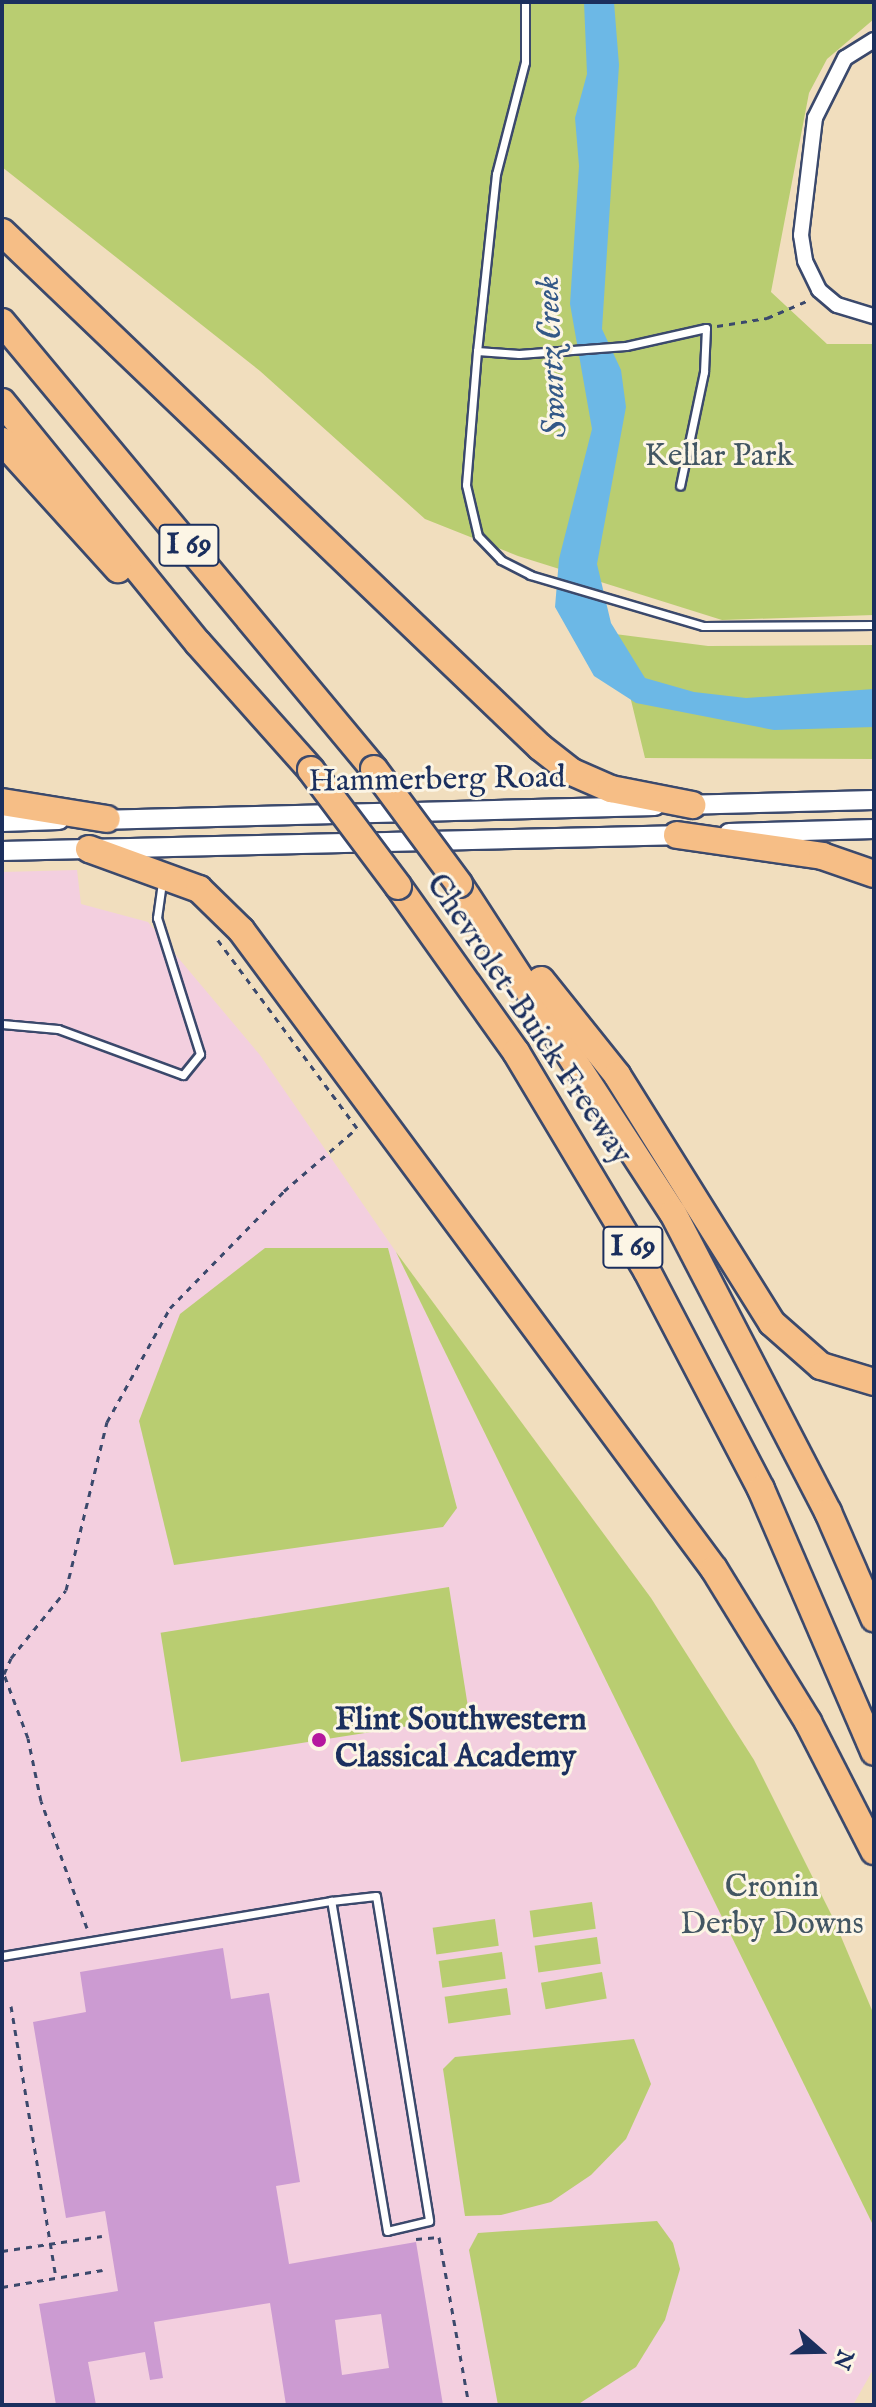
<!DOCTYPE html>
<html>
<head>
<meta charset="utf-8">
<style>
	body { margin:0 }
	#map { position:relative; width:876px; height:2407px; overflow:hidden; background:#f1debe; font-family:"IM FELL English",serif }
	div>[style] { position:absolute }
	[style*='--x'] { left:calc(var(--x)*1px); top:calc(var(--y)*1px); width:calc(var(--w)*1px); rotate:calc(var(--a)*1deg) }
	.built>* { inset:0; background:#f3cfdf }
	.green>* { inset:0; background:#b9cd71; transform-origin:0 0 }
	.water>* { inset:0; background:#6cb8e6 }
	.building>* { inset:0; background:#cc9bd2 }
	.path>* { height:3px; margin-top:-1.5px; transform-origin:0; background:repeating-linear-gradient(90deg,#3b496c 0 6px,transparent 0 12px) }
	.roads { filter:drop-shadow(2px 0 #3b496c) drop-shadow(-2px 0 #3b496c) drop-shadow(0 2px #3b496c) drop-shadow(0 -2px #3b496c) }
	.service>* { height:7px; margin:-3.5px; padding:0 3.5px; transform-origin:3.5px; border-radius:3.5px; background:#fff }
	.minor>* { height:14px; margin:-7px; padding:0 7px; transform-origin:7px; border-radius:7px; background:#fff }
	.tertiary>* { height:18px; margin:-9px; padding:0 9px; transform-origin:9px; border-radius:9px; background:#fff }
	.motorway>* { height:26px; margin:-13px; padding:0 13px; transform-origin:13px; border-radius:13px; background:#f6be86 }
	.bridges { filter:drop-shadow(2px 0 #3b496c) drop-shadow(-2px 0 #3b496c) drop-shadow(0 2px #3b496c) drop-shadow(0 -2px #3b496c) }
	.motorway-bridge>* { height:26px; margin:-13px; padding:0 13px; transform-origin:13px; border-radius:13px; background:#f6be86 }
	.dots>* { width:22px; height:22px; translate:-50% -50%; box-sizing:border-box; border:4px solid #fcf5e5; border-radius:50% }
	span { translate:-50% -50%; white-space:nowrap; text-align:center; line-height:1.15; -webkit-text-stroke:6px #fcf5e5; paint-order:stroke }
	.shield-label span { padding:2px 6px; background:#fcf5e5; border:2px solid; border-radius:6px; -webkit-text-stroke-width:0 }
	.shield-label { font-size:30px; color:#1b2f5e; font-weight:700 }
	.park-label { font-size:32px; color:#425663 }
	.street-label { font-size:32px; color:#1b2f5e }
	.poi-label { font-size:32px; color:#1b2f5e; font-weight:700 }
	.left { translate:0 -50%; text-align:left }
	.water-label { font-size:34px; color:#335887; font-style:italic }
	.frame { position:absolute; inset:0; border:4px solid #1b2f5e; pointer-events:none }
	.north { position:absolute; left:780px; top:2311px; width:80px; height:80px; -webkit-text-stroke:6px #fcf5e5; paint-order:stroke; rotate:110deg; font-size:22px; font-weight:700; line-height:32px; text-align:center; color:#1b2f5e }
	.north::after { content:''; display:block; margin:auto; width:28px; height:36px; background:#1b2f5e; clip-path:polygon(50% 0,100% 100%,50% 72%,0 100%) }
</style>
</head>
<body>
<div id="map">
	<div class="built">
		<i style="clip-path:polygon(77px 870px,81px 904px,148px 922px,260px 1055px,396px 1252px,874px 2227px,874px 2368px,853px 2405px,2px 2405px,2px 872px)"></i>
	</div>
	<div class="green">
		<i style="clip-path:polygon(2px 2px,874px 2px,874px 19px,827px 59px,809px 93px,771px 292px,827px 344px,874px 344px,874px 615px,722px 620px,518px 556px,425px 519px,260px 371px,2px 167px)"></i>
		<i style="clip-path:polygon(615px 634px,708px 646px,874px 645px,874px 759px,645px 758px)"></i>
		<i style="clip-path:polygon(265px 1248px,388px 1248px,457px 1508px,443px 1527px,174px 1565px,139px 1421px,180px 1314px)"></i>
		<i style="clip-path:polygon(396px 1252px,651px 1598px,754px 1760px,834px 1920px,874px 2015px,874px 2227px)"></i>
		<i style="left:449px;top:1587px;width:131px;height:292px;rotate:81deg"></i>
		<i style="left:592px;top:1902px;width:27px;height:63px;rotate:82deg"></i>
		<i style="left:495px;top:1919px;width:27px;height:63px;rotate:82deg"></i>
		<i style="left:597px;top:1937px;width:27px;height:63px;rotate:82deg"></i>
		<i style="left:502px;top:1952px;width:27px;height:64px;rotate:82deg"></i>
		<i style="left:602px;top:1972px;width:27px;height:62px;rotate:80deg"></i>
		<i style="left:507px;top:1988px;width:27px;height:63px;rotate:82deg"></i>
		<i style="clip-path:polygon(634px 2039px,651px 2084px,626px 2139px,591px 2175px,551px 2202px,501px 2215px,465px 2216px,443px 2069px,455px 2057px)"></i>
		<i style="clip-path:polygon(657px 2221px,673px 2243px,680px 2269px,665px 2320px,636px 2367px,577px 2405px,498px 2405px,469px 2250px,478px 2233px)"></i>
	</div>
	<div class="water">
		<i style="clip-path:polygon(584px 2px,614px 2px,619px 65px,602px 329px,621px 370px,626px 407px,597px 564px,611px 623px,645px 678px,694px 692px,746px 698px,874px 689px,874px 727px,774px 730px,636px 703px,594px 676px,555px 607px,559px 559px,592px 429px,570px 304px,579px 166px,575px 118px,587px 74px)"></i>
	</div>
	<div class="building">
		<i style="clip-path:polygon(evenodd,223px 1948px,231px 1999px,269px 1993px,300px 2182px,276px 2186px,289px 2264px,416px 2242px,443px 2405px,286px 2405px,270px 2303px,154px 2322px,163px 2378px,150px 2380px,145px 2352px,88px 2362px,96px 2405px,56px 2405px,39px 2304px,118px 2291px,105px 2211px,66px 2218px,33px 2022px,86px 2012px,80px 1972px,223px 1948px,381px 2314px,389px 2368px,342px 2375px,335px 2320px,381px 2314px)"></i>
	</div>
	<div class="path">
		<i style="--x:717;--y:326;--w:51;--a:-9.1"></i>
		<i style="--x:767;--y:318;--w:46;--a:-23.2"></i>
		<i style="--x:87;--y:1928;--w:135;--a:-109.9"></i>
		<i style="--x:41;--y:1801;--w:64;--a:-101.7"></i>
		<i style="--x:28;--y:1738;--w:68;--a:-110.6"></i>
		<i style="--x:4;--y:1674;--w:17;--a:-66"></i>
		<i style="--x:11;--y:1658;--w:87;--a:-51"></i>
		<i style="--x:66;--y:1590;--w:173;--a:-76.3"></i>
		<i style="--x:107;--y:1422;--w:130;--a:-61.1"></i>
		<i style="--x:170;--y:1308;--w:163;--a:-45.7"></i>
		<i style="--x:284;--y:1191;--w:96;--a:-40.8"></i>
		<i style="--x:357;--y:1128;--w:235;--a:-126.5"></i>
		<i style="--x:11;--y:2006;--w:275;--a:80.6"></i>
		<i style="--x:416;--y:2239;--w:23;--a:-5"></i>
		<i style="--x:439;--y:2237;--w:171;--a:79.9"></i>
		<i style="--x:2;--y:2251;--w:101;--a:-8.5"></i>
		<i style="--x:2;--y:2287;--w:102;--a:-9.6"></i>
	</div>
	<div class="roads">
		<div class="service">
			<i style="--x:525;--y:2;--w:60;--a:90"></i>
			<i style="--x:525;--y:62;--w:116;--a:104.5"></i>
			<i style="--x:496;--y:174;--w:178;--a:96.1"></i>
			<i style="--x:477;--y:351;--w:134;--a:94.7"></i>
			<i style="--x:466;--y:485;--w:52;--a:76.8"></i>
			<i style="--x:478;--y:536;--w:33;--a:46"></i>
			<i style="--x:501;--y:560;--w:33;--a:27"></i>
			<i style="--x:530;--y:575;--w:180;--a:16.4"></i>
			<i style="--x:703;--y:626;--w:171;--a:-0.3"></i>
			<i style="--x:477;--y:351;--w:42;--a:4.1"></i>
			<i style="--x:519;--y:354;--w:107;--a:-4.3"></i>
			<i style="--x:626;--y:346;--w:82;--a:-12.7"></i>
			<i style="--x:706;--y:328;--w:44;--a:92.6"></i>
			<i style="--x:704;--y:372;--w:116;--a:101.9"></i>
			<i style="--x:2;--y:1024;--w:56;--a:5.1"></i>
			<i style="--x:58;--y:1029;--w:133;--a:20.2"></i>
			<i style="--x:183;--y:1075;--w:27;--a:-51"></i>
			<i style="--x:200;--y:1054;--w:143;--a:-107.5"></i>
			<i style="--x:157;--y:918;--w:36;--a:-82"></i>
			<i style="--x:2;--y:1956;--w:334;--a:-9.5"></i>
			<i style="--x:331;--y:1901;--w:45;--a:-6.3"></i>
			<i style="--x:376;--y:1896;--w:329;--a:80.7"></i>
			<i style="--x:429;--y:2221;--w:43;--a:166.6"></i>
			<i style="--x:387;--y:2231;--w:335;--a:-99.6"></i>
		</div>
		<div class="minor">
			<i style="--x:874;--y:40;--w:34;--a:148"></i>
			<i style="--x:845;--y:58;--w:67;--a:116.6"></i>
			<i style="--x:815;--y:118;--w:118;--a:96.8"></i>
			<i style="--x:801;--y:235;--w:26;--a:81"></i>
			<i style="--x:805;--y:261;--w:32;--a:64"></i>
			<i style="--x:819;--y:290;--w:23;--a:40"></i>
			<i style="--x:837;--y:305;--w:39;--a:17"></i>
		</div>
		<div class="tertiary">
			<i style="--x:681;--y:805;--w:193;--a:-1.5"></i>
			<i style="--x:97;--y:820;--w:558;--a:-1.44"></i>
			<i style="--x:2;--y:822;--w:57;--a:-2"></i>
			<i style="--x:729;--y:833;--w:145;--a:-1.6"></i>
			<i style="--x:2;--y:851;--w:685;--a:-1.34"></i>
		</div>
		<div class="motorway">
			<i style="--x:2;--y:232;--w:745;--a:43.75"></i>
			<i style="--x:540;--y:747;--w:41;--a:38"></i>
			<i style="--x:572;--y:772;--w:43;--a:23.6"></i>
			<i style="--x:611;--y:789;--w:83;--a:11.2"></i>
			<i style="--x:2;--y:322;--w:582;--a:50.23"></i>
			<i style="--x:2;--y:402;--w:311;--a:50.9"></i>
			<i style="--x:198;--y:643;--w:170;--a:48.3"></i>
			<i style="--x:2;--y:441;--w:173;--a:47.8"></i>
			<i style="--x:2;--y:802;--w:106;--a:9.2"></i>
			<i style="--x:677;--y:835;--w:147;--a:8.2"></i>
			<i style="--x:822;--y:856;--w:55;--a:19.1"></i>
			<i style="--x:89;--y:849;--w:117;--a:20"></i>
			<i style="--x:199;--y:889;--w:59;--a:44.3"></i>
			<i style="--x:241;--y:930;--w:795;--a:53.49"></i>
			<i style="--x:714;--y:1569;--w:180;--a:58.4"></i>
			<i style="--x:808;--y:1722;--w:145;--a:62.9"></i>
			<i style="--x:459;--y:884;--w:392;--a:57"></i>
			<i style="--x:673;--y:1213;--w:337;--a:62.6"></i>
			<i style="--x:828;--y:1512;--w:116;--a:66.5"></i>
			<i style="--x:398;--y:886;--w:204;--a:54.6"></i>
			<i style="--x:516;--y:1052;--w:255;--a:59.1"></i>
			<i style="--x:647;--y:1271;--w:246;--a:62.4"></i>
			<i style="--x:761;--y:1489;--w:286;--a:66.7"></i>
			<i style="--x:541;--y:980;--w:122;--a:51.3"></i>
			<i style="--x:617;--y:1075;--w:292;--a:58"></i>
			<i style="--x:772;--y:1323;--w:65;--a:41.3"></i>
			<i style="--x:821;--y:1366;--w:55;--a:16.8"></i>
		</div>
	</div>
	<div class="bridges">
		<div class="motorway-bridge">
			<i style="--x:374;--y:769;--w:143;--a:53.5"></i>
			<i style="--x:311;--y:770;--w:145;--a:53.1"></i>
		</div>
	</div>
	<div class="dots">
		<i style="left:319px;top:1740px;background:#b5179e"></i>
	</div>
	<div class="shield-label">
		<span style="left:189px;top:545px">I 69</span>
		<span style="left:633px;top:1247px">I 69</span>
	</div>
	<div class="park-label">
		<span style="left:719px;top:457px">Kellar Park</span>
		<span style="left:772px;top:1907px">Cronin<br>Derby Downs</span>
	</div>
	<div class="street-label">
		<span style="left:437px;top:781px;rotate:-1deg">Hammerberg Road</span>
		<span style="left:528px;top:1020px;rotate:56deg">Chevrolet-Buick Freeway</span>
	</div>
	<div class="poi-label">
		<span class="left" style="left:335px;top:1740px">Flint Southwestern<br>Classical Academy</span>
	</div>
	<div class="water-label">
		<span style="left:552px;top:357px;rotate:-93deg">Swartz Creek</span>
	</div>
	<div class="frame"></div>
	<div class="north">N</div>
</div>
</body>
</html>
